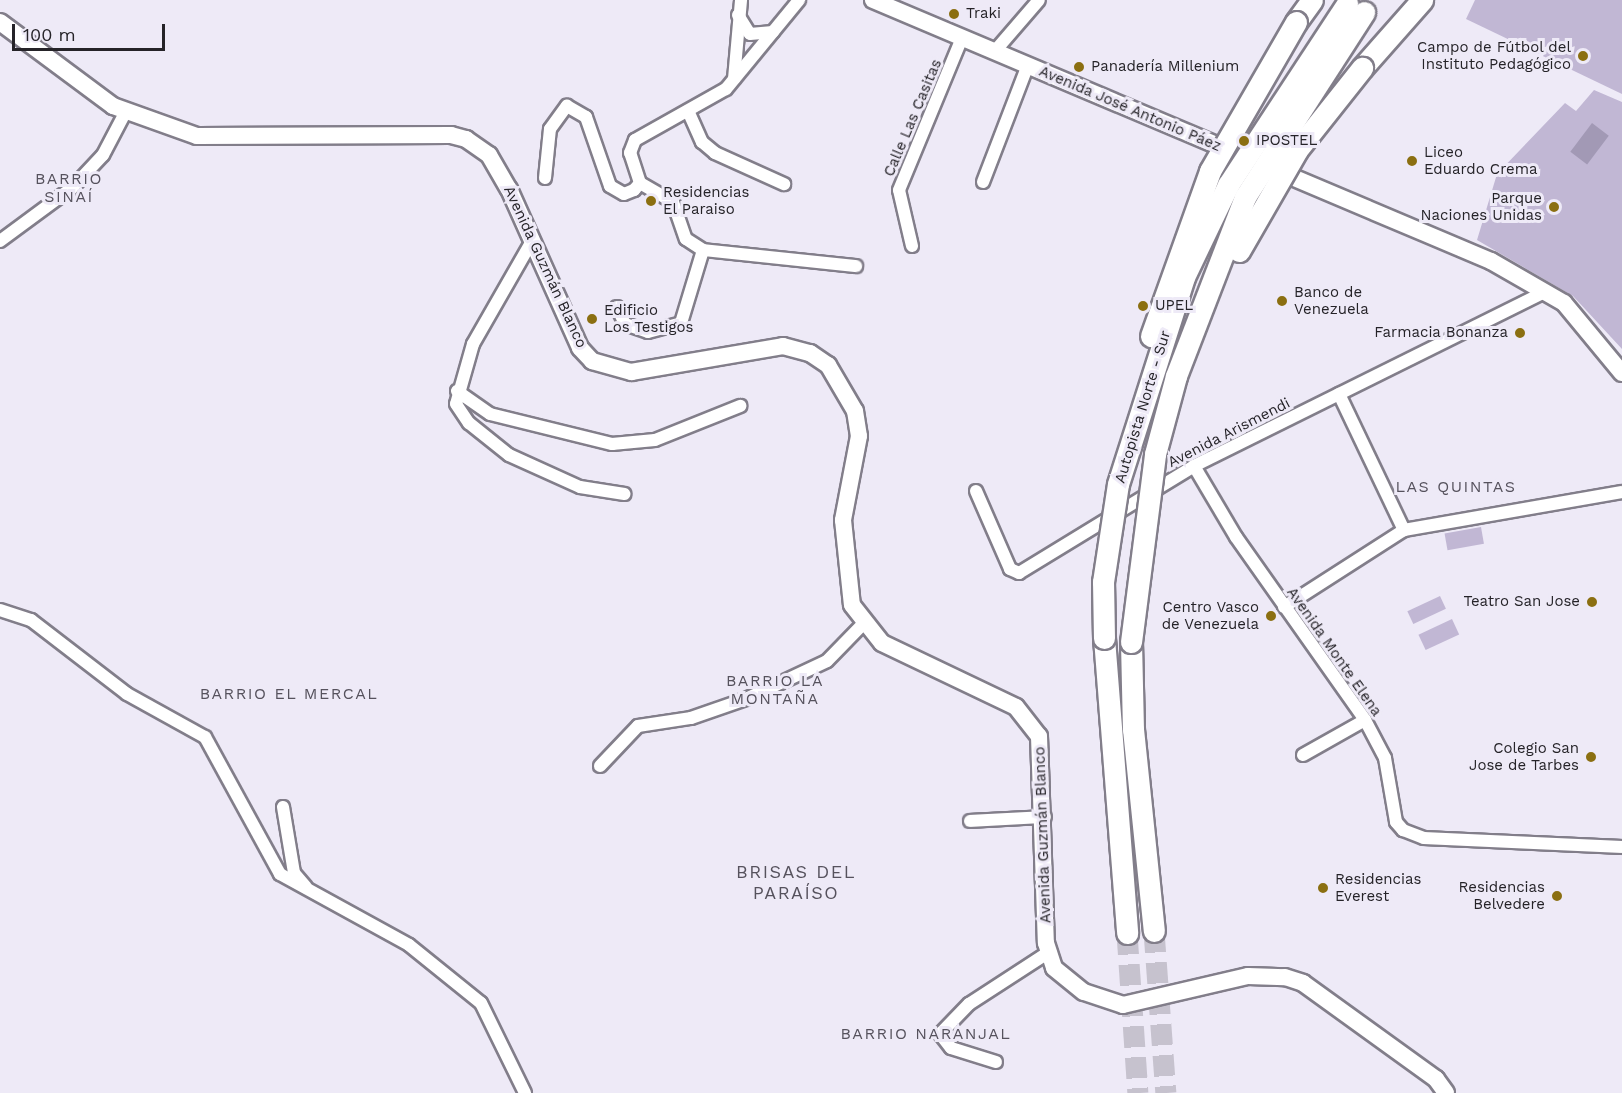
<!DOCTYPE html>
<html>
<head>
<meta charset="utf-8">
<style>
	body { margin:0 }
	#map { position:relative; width:1622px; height:1093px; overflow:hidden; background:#eeeaf7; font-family:"Work Sans",sans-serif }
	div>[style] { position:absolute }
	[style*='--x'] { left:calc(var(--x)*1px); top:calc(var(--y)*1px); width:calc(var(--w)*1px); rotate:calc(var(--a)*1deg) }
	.green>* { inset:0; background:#c1b7d4; transform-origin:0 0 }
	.water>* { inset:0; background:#a299b5; transform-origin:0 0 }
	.highway-tunnel>* { height:21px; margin-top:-10.5px; transform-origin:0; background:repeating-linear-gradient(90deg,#c6c2ce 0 21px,transparent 0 31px) }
	.roads { filter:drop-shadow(2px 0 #827e8a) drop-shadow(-2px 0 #827e8a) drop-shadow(0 2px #827e8a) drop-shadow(0 -2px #827e8a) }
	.street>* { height:12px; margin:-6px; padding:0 6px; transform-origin:6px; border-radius:6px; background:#fff }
	.secondary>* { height:16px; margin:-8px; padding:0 8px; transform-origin:8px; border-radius:8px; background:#fff }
	.highway>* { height:21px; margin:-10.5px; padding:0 10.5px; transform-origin:10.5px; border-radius:10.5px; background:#fff }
	.bridges { filter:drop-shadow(2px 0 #827e8a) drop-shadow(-2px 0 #827e8a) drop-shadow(0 2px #827e8a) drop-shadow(0 -2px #827e8a) }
	.highway-bridge>* { height:21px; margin:-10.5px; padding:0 10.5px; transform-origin:10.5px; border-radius:10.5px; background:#fff }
	.dots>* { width:16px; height:16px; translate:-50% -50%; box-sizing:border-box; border:3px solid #eeeaf7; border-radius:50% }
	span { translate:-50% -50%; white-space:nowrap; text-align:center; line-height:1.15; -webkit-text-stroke:6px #eeeaf7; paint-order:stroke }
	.poi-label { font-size:15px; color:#252328 }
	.left { translate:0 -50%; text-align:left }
	.right { translate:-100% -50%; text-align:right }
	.street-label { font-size:15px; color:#252328 }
	.neighbourhood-label { font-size:16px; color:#56525d; letter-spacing:1.5px }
	.quarter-label { font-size:18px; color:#56525d; letter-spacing:1.5px }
	.scale { position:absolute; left:12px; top:24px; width:153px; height:27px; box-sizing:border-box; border:3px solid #252328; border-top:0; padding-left:8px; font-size:18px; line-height:21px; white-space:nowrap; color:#252328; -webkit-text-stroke:4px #eeeaf7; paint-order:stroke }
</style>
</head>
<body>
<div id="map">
	<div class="green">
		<i style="clip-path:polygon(1475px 0,1622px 0,1622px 94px,1466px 19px)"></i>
		<i style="clip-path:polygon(1594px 90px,1622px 102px,1622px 349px,1573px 296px,1477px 240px,1497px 174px,1565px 103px,1576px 111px)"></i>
		<i style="left:1481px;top:527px;width:17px;height:37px;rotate:80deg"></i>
		<i style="left:1440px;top:596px;width:14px;height:36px;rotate:65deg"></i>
		<i style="left:1452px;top:619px;width:17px;height:37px;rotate:65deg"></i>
	</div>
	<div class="water">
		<i style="left:1592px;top:123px;width:21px;height:36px;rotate:37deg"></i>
	</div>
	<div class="highway-tunnel">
		<i style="--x:1154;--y:931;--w:162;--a:85.8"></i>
		<i style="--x:1127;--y:933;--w:160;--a:86.1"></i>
	</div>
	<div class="roads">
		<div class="street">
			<i style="--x:738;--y:15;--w:22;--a:58"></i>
			<i style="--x:750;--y:34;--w:23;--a:-5"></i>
			<i style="--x:995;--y:51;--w:67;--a:-49.2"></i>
			<i style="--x:734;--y:79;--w:79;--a:-84.9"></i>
			<i style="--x:689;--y:113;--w:32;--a:66"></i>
			<i style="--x:702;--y:142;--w:17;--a:40"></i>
			<i style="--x:715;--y:153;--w:76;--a:24.2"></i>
			<i style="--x:545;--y:178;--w:49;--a:-84.2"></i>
			<i style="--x:550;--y:129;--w:29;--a:-54"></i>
			<i style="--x:567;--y:106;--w:22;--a:30"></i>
			<i style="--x:586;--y:117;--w:73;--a:70.8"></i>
			<i style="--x:610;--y:186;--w:16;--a:30"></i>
			<i style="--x:624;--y:194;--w:11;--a:-22"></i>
			<i style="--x:634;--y:190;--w:9;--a:-49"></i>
			<i style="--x:640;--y:183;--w:32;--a:-108"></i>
			<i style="--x:630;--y:153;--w:14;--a:-69"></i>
			<i style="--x:635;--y:140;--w:104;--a:-29.3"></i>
			<i style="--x:726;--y:89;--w:115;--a:-50.6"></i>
			<i style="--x:983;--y:182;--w:125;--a:-69"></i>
			<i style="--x:640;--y:183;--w:38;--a:30"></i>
			<i style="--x:673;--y:202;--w:39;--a:71"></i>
			<i style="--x:686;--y:239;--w:20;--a:33"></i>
			<i style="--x:703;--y:250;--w:154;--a:6"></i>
			<i style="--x:0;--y:241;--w:89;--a:-36.4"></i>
			<i style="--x:72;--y:188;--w:45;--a:-46.8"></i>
			<i style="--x:103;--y:155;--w:50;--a:-62.4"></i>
			<i style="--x:532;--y:241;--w:119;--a:119.8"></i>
			<i style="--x:473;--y:344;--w:62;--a:105.8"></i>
			<i style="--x:456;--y:404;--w:23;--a:56"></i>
			<i style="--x:469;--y:423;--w:51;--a:38.7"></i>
			<i style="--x:509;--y:455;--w:78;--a:24.3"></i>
			<i style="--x:580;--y:487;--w:45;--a:9"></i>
			<i style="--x:912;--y:246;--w:57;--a:-103.1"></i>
			<i style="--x:899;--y:190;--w:165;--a:-67.5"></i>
			<i style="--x:617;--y:307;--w:19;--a:65"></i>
			<i style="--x:625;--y:324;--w:24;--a:19"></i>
			<i style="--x:648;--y:332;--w:34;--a:-15"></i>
			<i style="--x:681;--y:323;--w:76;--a:-73.2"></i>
			<i style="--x:457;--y:391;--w:40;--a:34.9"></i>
			<i style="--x:490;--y:414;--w:126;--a:13.8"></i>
			<i style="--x:612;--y:444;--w:43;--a:-5.3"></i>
			<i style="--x:655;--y:440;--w:92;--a:-21.8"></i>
			<i style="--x:1339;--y:394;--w:151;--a:64.5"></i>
			<i style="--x:1194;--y:466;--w:82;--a:59.4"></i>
			<i style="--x:1236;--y:537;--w:224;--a:54.8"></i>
			<i style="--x:1365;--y:720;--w:43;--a:62.2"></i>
			<i style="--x:1385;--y:758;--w:65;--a:80.2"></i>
			<i style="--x:1396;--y:822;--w:11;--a:49"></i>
			<i style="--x:1403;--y:830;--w:22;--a:21"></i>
			<i style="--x:1424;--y:838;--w:198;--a:2.6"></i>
			<i style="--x:976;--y:491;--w:85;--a:66.4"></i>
			<i style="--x:1010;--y:569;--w:10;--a:24"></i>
			<i style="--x:1019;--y:573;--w:205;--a:-31.4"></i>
			<i style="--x:1194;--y:466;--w:393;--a:-26.4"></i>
			<i style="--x:1284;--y:607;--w:143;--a:-32.7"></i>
			<i style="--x:1404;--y:530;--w:221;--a:-9.9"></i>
			<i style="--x:0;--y:610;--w:33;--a:18"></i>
			<i style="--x:31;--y:620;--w:121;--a:37.6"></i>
			<i style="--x:127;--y:694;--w:89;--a:28.9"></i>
			<i style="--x:205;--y:737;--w:156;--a:61.3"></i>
			<i style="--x:280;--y:874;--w:147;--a:28.8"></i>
			<i style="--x:409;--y:945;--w:92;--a:38.9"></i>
			<i style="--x:481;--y:1003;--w:100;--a:63.9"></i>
			<i style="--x:1303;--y:755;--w:71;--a:-29.4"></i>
			<i style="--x:600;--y:766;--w:55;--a:-46.5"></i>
			<i style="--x:638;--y:726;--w:54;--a:-8.6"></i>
			<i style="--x:691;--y:718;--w:58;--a:-19.1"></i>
			<i style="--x:746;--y:699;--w:89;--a:-25.1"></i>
			<i style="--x:827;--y:661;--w:52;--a:-45.8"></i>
			<i style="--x:283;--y:807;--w:67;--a:80.5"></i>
			<i style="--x:294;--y:873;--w:18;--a:49"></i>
			<i style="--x:970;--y:821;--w:75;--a:-3.1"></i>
			<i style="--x:996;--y:1062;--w:47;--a:-162.7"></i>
			<i style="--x:951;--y:1048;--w:18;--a:-128"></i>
			<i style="--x:940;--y:1034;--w:42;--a:-46"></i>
			<i style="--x:969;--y:1004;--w:92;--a:-33"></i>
		</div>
		<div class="secondary">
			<i style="--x:873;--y:0;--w:671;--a:22.9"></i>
			<i style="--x:1491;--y:261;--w:84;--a:29.9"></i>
			<i style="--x:1564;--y:303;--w:91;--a:50.4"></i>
			<i style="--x:0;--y:22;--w:141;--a:36.6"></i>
			<i style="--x:113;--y:106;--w:89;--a:19.7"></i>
			<i style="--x:197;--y:136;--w:254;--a:-0.2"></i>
			<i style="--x:451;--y:135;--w:16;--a:15"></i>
			<i style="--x:466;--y:139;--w:28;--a:35"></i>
			<i style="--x:489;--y:155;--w:39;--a:60"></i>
			<i style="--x:509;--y:189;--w:174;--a:65.9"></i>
			<i style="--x:580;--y:348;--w:18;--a:47"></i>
			<i style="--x:592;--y:361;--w:41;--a:15.8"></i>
			<i style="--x:631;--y:372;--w:154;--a:-9.7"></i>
			<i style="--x:783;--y:346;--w:28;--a:15"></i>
			<i style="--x:810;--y:353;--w:22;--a:34"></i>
			<i style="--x:828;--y:365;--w:53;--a:59.6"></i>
			<i style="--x:855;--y:411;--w:25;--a:81"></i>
			<i style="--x:859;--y:436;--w:86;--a:100.8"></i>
			<i style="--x:843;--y:520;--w:85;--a:84"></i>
			<i style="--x:852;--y:605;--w:48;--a:51.7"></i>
			<i style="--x:882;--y:643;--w:148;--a:25.5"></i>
			<i style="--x:1016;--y:707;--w:37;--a:52"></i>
			<i style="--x:1039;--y:736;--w:207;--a:88.1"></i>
			<i style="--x:1046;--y:943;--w:26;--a:72"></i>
			<i style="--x:1054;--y:968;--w:38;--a:39"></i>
			<i style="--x:1084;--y:992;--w:41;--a:18.4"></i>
			<i style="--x:1123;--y:1005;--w:128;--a:-13.1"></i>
			<i style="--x:1248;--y:976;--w:37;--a:2"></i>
			<i style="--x:1285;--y:977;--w:19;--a:18"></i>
			<i style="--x:1303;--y:983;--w:164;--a:35.8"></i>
			<i style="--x:1436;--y:1079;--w:17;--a:54"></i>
		</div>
		<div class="highway">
			<i style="--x:1296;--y:22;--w:27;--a:-54"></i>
			<i style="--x:1362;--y:68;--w:91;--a:-48.6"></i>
			<i style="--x:1104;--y:638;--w:296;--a:85.5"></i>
			<i style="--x:1131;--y:642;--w:87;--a:88.7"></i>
			<i style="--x:1133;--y:729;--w:203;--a:84.1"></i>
		</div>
	</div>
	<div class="bridges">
		<div class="highway-bridge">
			<i style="--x:1239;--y:251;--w:116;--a:-60.1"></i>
			<i style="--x:1297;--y:150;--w:105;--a:-51.6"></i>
			<i style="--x:1151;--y:336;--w:175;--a:-70.3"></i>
			<i style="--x:1210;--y:171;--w:172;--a:-60"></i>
			<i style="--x:1104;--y:638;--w:56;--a:-91"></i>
			<i style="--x:1103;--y:582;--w:99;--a:-81.3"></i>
			<i style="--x:1118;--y:484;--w:217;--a:-72.3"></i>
			<i style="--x:1184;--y:277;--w:102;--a:-64.4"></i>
			<i style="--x:1228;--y:185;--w:217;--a:-56.7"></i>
			<i style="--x:1131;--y:642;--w:190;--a:-82.7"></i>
			<i style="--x:1155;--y:454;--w:81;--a:-74.9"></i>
			<i style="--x:1176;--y:376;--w:192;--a:-68.9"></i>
			<i style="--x:1245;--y:197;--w:220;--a:-57.2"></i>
		</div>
	</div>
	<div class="dots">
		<i style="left:954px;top:14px;background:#8b6f11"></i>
		<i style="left:1583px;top:56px;background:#8b6f11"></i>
		<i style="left:1079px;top:67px;background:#8b6f11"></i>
		<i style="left:1244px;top:141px;background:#8b6f11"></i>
		<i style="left:1412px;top:161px;background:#8b6f11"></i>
		<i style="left:651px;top:201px;background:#8b6f11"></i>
		<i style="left:1554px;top:207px;background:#8b6f11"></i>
		<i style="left:1282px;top:301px;background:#8b6f11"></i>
		<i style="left:1143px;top:306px;background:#8b6f11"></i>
		<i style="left:592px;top:319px;background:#8b6f11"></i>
		<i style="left:1520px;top:333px;background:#8b6f11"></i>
		<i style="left:1592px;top:602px;background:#8b6f11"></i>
		<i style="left:1271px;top:616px;background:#8b6f11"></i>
		<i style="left:1591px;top:757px;background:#8b6f11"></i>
		<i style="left:1323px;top:888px;background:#8b6f11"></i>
		<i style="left:1557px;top:896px;background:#8b6f11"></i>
	</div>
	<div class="poi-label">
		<span class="left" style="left:966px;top:14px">Traki</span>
		<span class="right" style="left:1571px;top:56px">Campo de Fútbol del<br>Instituto Pedagógico</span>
		<span class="left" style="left:1091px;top:67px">Panadería Millenium</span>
		<span class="left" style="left:1256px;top:141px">IPOSTEL</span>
		<span class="left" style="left:1424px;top:161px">Liceo<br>Eduardo Crema</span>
		<span class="left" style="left:663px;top:201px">Residencias<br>El Paraiso</span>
		<span class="right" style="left:1542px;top:207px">Parque<br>Naciones Unidas</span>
		<span class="left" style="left:1294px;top:301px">Banco de<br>Venezuela</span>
		<span class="left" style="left:1155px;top:306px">UPEL</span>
		<span class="left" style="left:604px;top:319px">Edificio<br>Los Testigos</span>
		<span class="right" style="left:1508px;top:333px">Farmacia Bonanza</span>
		<span class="right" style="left:1580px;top:602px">Teatro San Jose</span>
		<span class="right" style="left:1259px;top:616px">Centro Vasco<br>de Venezuela</span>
		<span class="right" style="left:1579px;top:757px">Colegio San<br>Jose de Tarbes</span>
		<span class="left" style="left:1335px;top:888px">Residencias<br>Everest</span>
		<span class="right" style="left:1545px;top:896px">Residencias<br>Belvedere</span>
	</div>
	<div class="street-label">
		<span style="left:1130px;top:109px;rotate:23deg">Avenida José Antonio Páez</span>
		<span style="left:913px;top:118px;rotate:-67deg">Calle Las Casitas</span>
		<span style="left:545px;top:267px;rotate:65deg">Avenida Guzmán Blanco</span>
		<span style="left:1143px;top:407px;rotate:-73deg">Autopista Norte - Sur</span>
		<span style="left:1229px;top:433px;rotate:-27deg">Avenida Arismendi</span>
		<span style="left:1334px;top:652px;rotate:55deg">Avenida Monte Elena</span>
		<span style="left:1043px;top:835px;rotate:-92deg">Avenida Guzmán Blanco</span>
	</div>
	<div class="neighbourhood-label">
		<span style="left:69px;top:188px">BARRIO<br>SINAÍ</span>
		<span style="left:1456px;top:487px">LAS QUINTAS</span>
		<span style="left:775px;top:690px">BARRIO LA<br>MONTAÑA</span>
		<span style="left:289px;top:694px">BARRIO EL MERCAL</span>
		<span style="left:926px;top:1034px">BARRIO NARANJAL</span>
	</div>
	<div class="quarter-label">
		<span style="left:796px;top:883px">BRISAS DEL<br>PARAÍSO</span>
	</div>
	<div class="scale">100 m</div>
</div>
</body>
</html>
